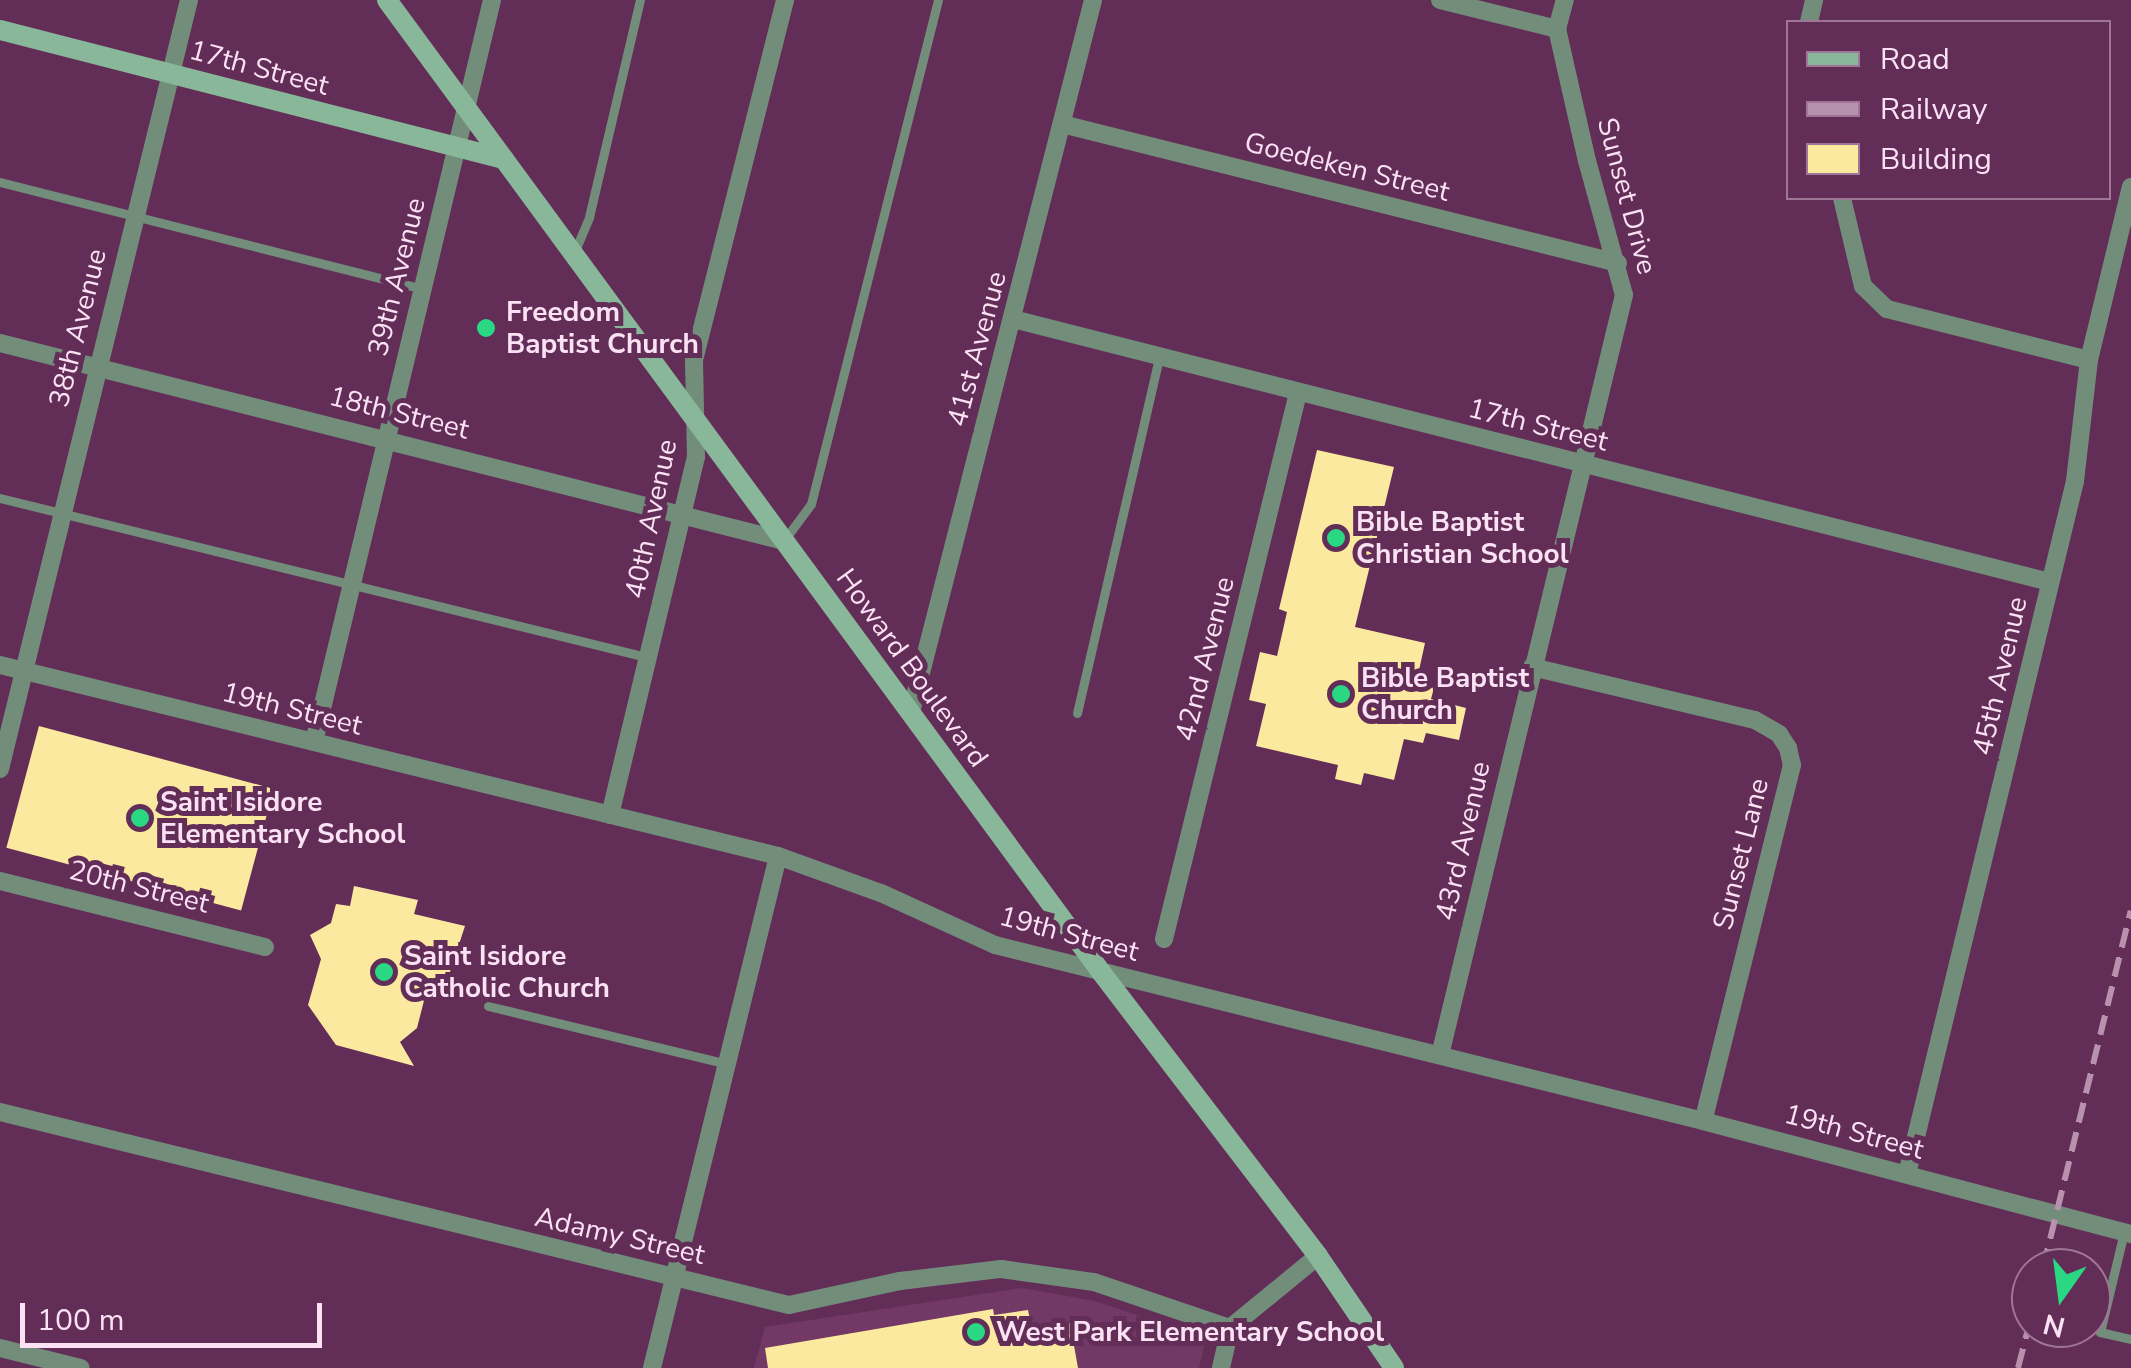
<!DOCTYPE html>
<html>
<head>
<meta charset="utf-8">
<style>
	body { margin:0 }
	#map { position:relative; width:2131px; height:1368px; overflow:hidden; background:#622e57; font-family:"Nunito Sans",sans-serif }
	div>[style] { position:absolute }
	[style*='--x'] { left:calc(var(--x)*1px); top:calc(var(--y)*1px); width:calc(var(--w)*1px); rotate:calc(var(--a)*1deg) }
	.built>* { inset:0; background:#723966 }
	.building>* { inset:0; background:#fce9a0; transform-origin:0 0 }
	.lane>* { height:9px; margin:-4.5px; padding:0 4.5px; transform-origin:4.5px; border-radius:4.5px; background:#728e7b }
	.street>* { height:18px; margin:-9px; padding:0 9px; transform-origin:9px; border-radius:9px; background:#728e7b }
	.secondary>* { height:20px; margin:-10px; padding:0 10px; transform-origin:10px; border-radius:10px; background:#89b799 }
	.rail>* { height:6px; margin-top:-3px; transform-origin:0; background:repeating-linear-gradient(90deg,#b791ae 0 20px,transparent 0 30px) }
	.dots>* { width:28px; height:28px; translate:-50% -50%; box-sizing:border-box; border:5px solid #622e57; border-radius:50% }
	span { translate:-50% -50%; white-space:nowrap; text-align:center; line-height:1.15; -webkit-text-stroke:10px #622e57; paint-order:stroke }
	.street-label { font-size:28px; color:#fbe1f4 }
	.poi-label { font-size:28px; color:#fbe1f4; font-weight:700 }
	.left { translate:0 -50%; text-align:left }
	.legend { position:absolute; left:1786px; top:20px; width:325px; height:180px; box-sizing:border-box; background:#622e57; border:2px solid #9f7696; margin:0; padding:12px 18px; list-style:none; font-size:30px; color:#fbe1f4 }
	.legend li { display:flex; align-items:center; gap:20px; height:50px }
	.legend b { width:50px; border:2px solid #9f7696 }
	.north { position:absolute; left:2011px; top:1248px; width:100px; height:100px; box-sizing:border-box; background:#622e57; border:2px solid #9f7696; border-radius:50%; rotate:194deg; font-size:28px; font-weight:700; line-height:40px; text-align:center; color:#fbe1f4 }
	.north::after { content:''; display:block; margin:auto; width:35px; height:45px; background:#2ad884; clip-path:polygon(50% 0,100% 100%,50% 72%,0 100%) }
	.scale { position:absolute; left:20px; top:1303px; width:302px; height:45px; box-sizing:border-box; border:5px solid #fbe1f4; border-top:0; padding-left:12px; font-size:30px; line-height:35px; white-space:nowrap; color:#fbe1f4; -webkit-text-stroke:8px #622e57; paint-order:stroke }
</style>
</head>
<body>
<div id="map">
	<div class="built">
		<i style="clip-path:polygon(1022px 1288px,1095px 1301px,1206px 1338px,1199px 1368px,754px 1368px,765px 1327px)"></i>
	</div>
	<div class="building">
		<i style="clip-path:polygon(1317px 450px,1394px 467px,1355px 627px,1425px 643px,1416px 684px,1434px 688px,1431px 699px,1466px 708px,1459px 740px,1426px 733px,1423px 743px,1404px 739px,1394px 780px,1364px 773px,1361px 785px,1335px 779px,1338px 765px,1256px 746px,1266px 704px,1249px 700px,1260px 652px,1277px 656px,1287px 612px,1279px 609px)"></i>
		<i style="left:39px;top:726px;width:243px;height:126px;rotate:15deg"></i>
		<i style="clip-path:polygon(354px 886px,418px 900px,414px 914px,465px 926px,444px 990px,428px 985px,417px 1028px,400px 1042px,414px 1066px,336px 1045px,308px 1005px,321px 959px,310px 935px,331px 923px,336px 904px,350px 906px)"></i>
		<i style="clip-path:polygon(993px 1309px,994px 1315px,1028px 1310px,1032px 1330px,1070px 1323px,1078px 1368px,768px 1368px,765px 1348px)"></i>
	</div>
	<div class="lane">
		<i style="--x:0;--y:182;--w:435;--a:14.2"></i>
		<i style="--x:574;--y:253;--w:39;--a:-67"></i>
		<i style="--x:589;--y:217;--w:223;--a:-76.8"></i>
		<i style="--x:0;--y:498;--w:665;--a:13.83"></i>
		<i style="--x:785;--y:539;--w:44;--a:-53.4"></i>
		<i style="--x:811;--y:504;--w:520;--a:-75.86"></i>
		<i style="--x:1077;--y:713;--w:365;--a:-77"></i>
		<i style="--x:488;--y:1006;--w:246;--a:13.6"></i>
		<i style="--x:2124;--y:1232;--w:103;--a:103.5"></i>
		<i style="--x:2100;--y:1332;--w:32;--a:13"></i>
	</div>
	<div class="street">
		<i style="--x:1440;--y:0;--w:121;--a:13.9"></i>
		<i style="--x:1809;--y:22;--w:23;--a:-77"></i>
		<i style="--x:1062;--y:124;--w:573;--a:14.04"></i>
		<i style="--x:1842;--y:198;--w:90;--a:76.6"></i>
		<i style="--x:1863;--y:286;--w:33;--a:44"></i>
		<i style="--x:1887;--y:309;--w:208;--a:14.2"></i>
		<i style="--x:1013;--y:319;--w:1070;--a:14.23"></i>
		<i style="--x:0;--y:343;--w:809;--a:14.17"></i>
		<i style="--x:0;--y:665;--w:801;--a:13.79"></i>
		<i style="--x:778;--y:856;--w:109;--a:19.8"></i>
		<i style="--x:881;--y:893;--w:125;--a:24.5"></i>
		<i style="--x:995;--y:945;--w:730;--a:13.96"></i>
		<i style="--x:1703;--y:1121;--w:443;--a:14.8"></i>
		<i style="--x:1532;--y:667;--w:229;--a:13.4"></i>
		<i style="--x:1755;--y:720;--w:28;--a:30"></i>
		<i style="--x:1779;--y:734;--w:17;--a:57"></i>
		<i style="--x:1788;--y:748;--w:17;--a:77"></i>
		<i style="--x:1792;--y:765;--w:367;--a:104"></i>
		<i style="--x:911;--y:712;--w:735;--a:-75.66"></i>
		<i style="--x:314;--y:742;--w:763;--a:-76.51"></i>
		<i style="--x:0;--y:769;--w:792;--a:-76.19"></i>
		<i style="--x:610;--y:815;--w:368;--a:-76.5"></i>
		<i style="--x:696;--y:457;--w:97;--a:-91.2"></i>
		<i style="--x:694;--y:360;--w:371;--a:-75.8"></i>
		<i style="--x:0;--y:881;--w:273;--a:14"></i>
		<i style="--x:1164;--y:939;--w:562;--a:-76.21"></i>
		<i style="--x:1440;--y:1055;--w:782;--a:-76.39"></i>
		<i style="--x:1624;--y:295;--w:139;--a:-105.4"></i>
		<i style="--x:1587;--y:161;--w:135;--a:-102.8"></i>
		<i style="--x:1557;--y:29;--w:30;--a:-75"></i>
		<i style="--x:0;--y:1112;--w:812;--a:13.75"></i>
		<i style="--x:789;--y:1305;--w:114;--a:-12.2"></i>
		<i style="--x:900;--y:1281;--w:102;--a:-6.8"></i>
		<i style="--x:1001;--y:1269;--w:94;--a:8"></i>
		<i style="--x:1094;--y:1282;--w:144;--a:18.7"></i>
		<i style="--x:1907;--y:1174;--w:713;--a:-76.37"></i>
		<i style="--x:2075;--y:481;--w:122;--a:-83.4"></i>
		<i style="--x:2089;--y:360;--w:178;--a:-76.4"></i>
		<i style="--x:0;--y:1348;--w:83;--a:13.9"></i>
		<i style="--x:652;--y:1368;--w:527;--a:-76.17"></i>
		<i style="--x:1221;--y:1368;--w:41;--a:-77.3"></i>
		<i style="--x:1230;--y:1328;--w:114;--a:-39.3"></i>
	</div>
	<div class="secondary">
		<i style="--x:387;--y:0;--w:1206;--a:53.7"></i>
		<i style="--x:1101;--y:972;--w:357;--a:52.6"></i>
		<i style="--x:1318;--y:1256;--w:135;--a:55.8"></i>
		<i style="--x:0;--y:30;--w:520;--a:14.36"></i>
	</div>
	<div class="rail">
		<i style="--x:2043;--y:1268;--w:368;--a:-76.2"></i>
		<i style="--x:2018;--y:1368;--w:53;--a:-75.7"></i>
	</div>
	<div class="dots">
		<i style="left:486px;top:328px;background:#2ad884"></i>
		<i style="left:1336px;top:538px;background:#2ad884"></i>
		<i style="left:1341px;top:694px;background:#2ad884"></i>
		<i style="left:140px;top:818px;background:#2ad884"></i>
		<i style="left:384px;top:972px;background:#2ad884"></i>
		<i style="left:976px;top:1332px;background:#2ad884"></i>
	</div>
	<div class="street-label">
		<span style="left:259px;top:68px;rotate:15deg">17th Street</span>
		<span style="left:1347px;top:167px;rotate:14deg">Goedeken Street</span>
		<span style="left:1627px;top:196px;rotate:75deg">Sunset Drive</span>
		<span style="left:397px;top:277px;rotate:-76deg">39th Avenue</span>
		<span style="left:78px;top:328px;rotate:-76deg">38th Avenue</span>
		<span style="left:977px;top:349px;rotate:-75deg">41st Avenue</span>
		<span style="left:399px;top:413px;rotate:14deg">18th Street</span>
		<span style="left:1538px;top:425px;rotate:14deg">17th Street</span>
		<span style="left:651px;top:519px;rotate:-78deg">40th Avenue</span>
		<span style="left:1205px;top:659px;rotate:-76deg">42nd Avenue</span>
		<span style="left:912px;top:668px;rotate:54deg">Howard Boulevard</span>
		<span style="left:2000px;top:676px;rotate:-77deg">45th Avenue</span>
		<span style="left:292px;top:709px;rotate:14deg">19th Street</span>
		<span style="left:1463px;top:841px;rotate:-77deg">43rd Avenue</span>
		<span style="left:1741px;top:854px;rotate:-76deg">Sunset Lane</span>
		<span style="left:139px;top:887px;rotate:14deg">20th Street</span>
		<span style="left:1069px;top:934px;rotate:15deg">19th Street</span>
		<span style="left:1854px;top:1132px;rotate:15deg">19th Street</span>
		<span style="left:620px;top:1236px;rotate:13deg">Adamy Street</span>
	</div>
	<div class="poi-label">
		<span class="left" style="left:506px;top:328px">Freedom<br>Baptist Church</span>
		<span class="left" style="left:1356px;top:538px">Bible Baptist<br>Christian School</span>
		<span class="left" style="left:1361px;top:694px">Bible Baptist<br>Church</span>
		<span class="left" style="left:160px;top:818px">Saint Isidore<br>Elementary School</span>
		<span class="left" style="left:404px;top:972px">Saint Isidore<br>Catholic Church</span>
		<span class="left" style="left:996px;top:1332px">West Park Elementary School</span>
	</div>
	<ul class="legend">
	<li><b style="height:12px;background:#89b799"></b>Road</li>
	<li><b style="height:12px;background:#b791ae"></b>Railway</li>
	<li><b style="height:28px;background:#fce9a0"></b>Building</li>
	</ul>
	<div class="north">N</div>
	<div class="scale">100 m</div>
</div>
</body>
</html>
